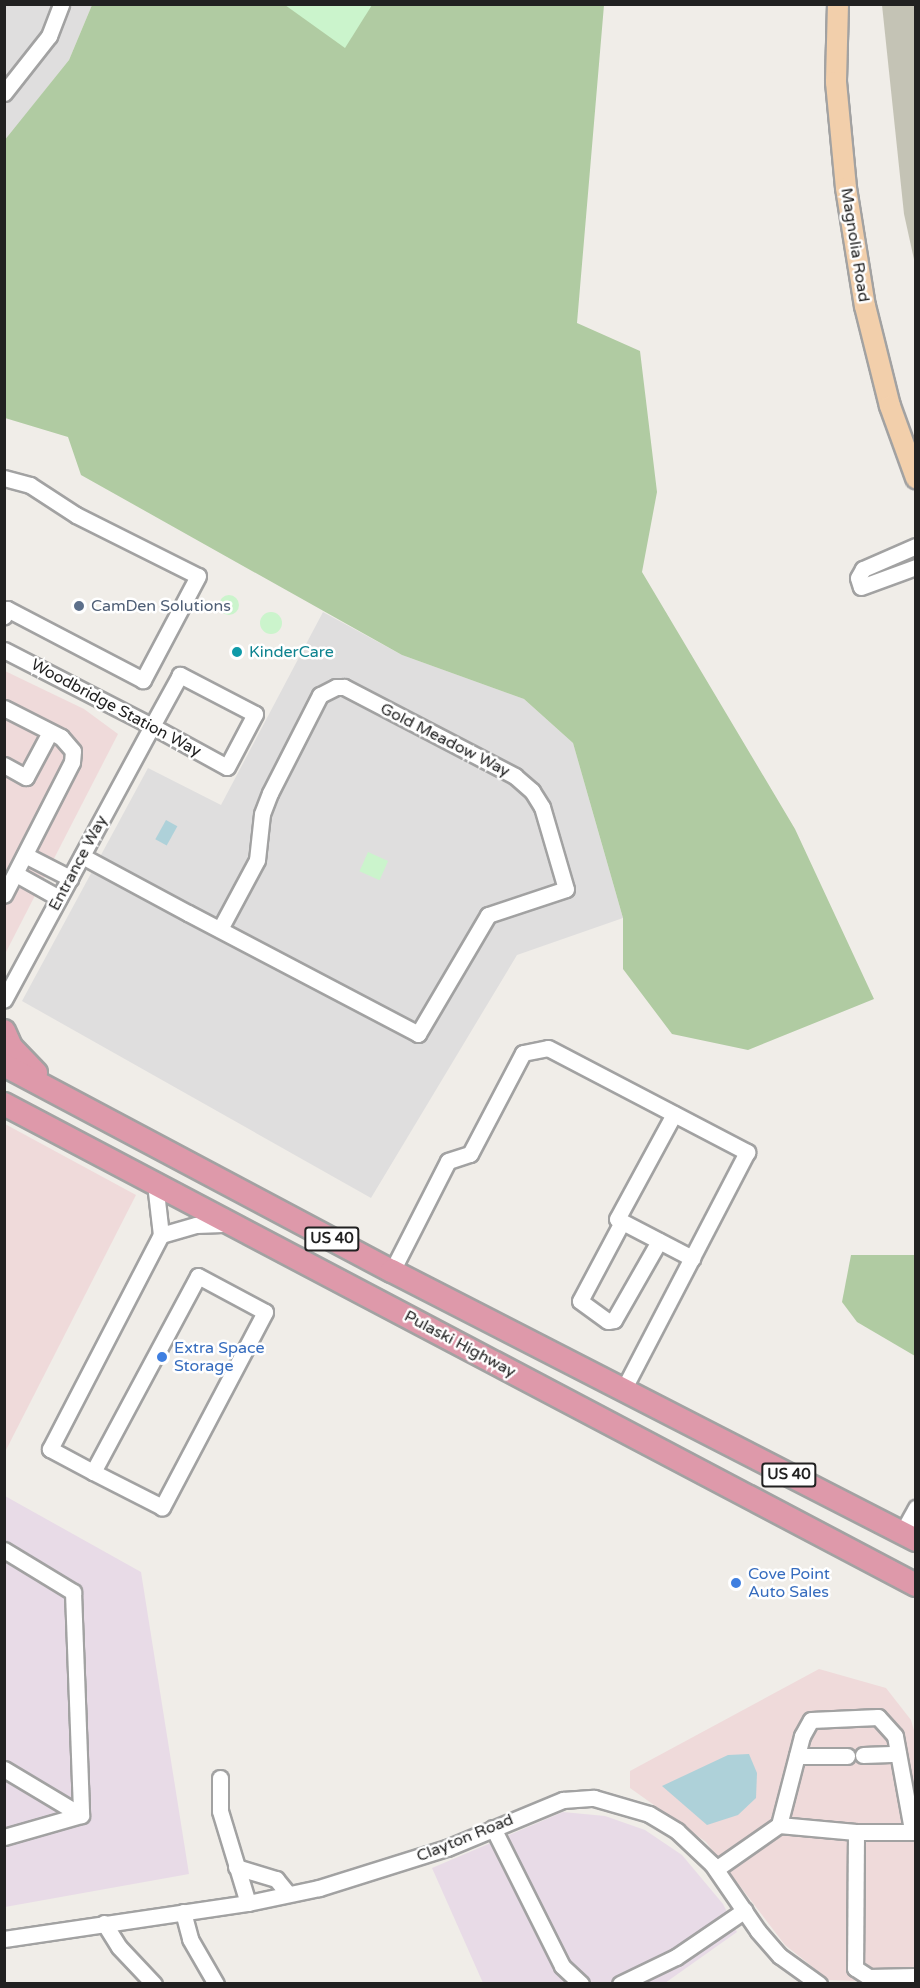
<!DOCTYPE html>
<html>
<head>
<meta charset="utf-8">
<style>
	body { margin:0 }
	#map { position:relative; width:920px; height:1988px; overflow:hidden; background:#f0ede8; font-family:"Varela Round",sans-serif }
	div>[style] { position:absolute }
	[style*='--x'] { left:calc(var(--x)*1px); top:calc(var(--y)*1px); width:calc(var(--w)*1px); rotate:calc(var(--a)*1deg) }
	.residential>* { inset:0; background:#dfdede }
	.commercial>* { inset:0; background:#efdada }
	.industrial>* { inset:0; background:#e8dbe7 }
	.construction>* { inset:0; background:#c4c3b5 }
	.forest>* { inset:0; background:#b0cba2 }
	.park>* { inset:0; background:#cbf4cc; transform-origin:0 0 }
	.round { border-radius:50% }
	.water>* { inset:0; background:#aed1d9; transform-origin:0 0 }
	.roads { filter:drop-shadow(2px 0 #a2a2a2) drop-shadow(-2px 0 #a2a2a2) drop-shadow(0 2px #a2a2a2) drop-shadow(0 -2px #a2a2a2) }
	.minor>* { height:15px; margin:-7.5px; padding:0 7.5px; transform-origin:7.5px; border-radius:7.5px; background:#fff }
	.major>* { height:20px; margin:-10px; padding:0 10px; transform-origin:10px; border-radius:10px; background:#f2cfab }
	.highway>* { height:22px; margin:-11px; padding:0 11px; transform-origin:11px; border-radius:11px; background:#de99aa }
	.dots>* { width:16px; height:16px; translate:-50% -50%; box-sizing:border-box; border:3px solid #fff; border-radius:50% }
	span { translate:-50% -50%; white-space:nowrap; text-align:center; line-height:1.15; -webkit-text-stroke:5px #fff; paint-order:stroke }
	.shield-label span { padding:2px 4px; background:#fff; border:2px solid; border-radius:4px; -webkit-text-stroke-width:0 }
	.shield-label { font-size:15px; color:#212121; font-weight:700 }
	.street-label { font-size:16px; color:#212121 }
	.service-label { font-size:16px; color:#4e5e75 }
	.left { translate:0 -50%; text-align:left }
	.culture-label { font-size:16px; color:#0d838f }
	.shop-label { font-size:16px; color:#366cbe }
	.frame { position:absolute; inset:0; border:6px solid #212121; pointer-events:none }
</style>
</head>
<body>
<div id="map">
	<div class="residential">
		<i style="clip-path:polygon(5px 5px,92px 5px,69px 60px,5px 141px)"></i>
		<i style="clip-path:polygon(323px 612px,402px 655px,524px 699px,573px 743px,623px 918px,517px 955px,371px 1198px,22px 1001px,148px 768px,221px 805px)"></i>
	</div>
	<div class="commercial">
		<i style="clip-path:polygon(5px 671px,84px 709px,118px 734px,5px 954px)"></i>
		<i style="clip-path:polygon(5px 1124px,136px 1195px,5px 1452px)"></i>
		<i style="clip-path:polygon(819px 1669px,886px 1688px,911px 1720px,915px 1734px,915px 1983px,829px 1980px,785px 1945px,706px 1842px,630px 1788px,630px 1771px)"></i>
	</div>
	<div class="industrial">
		<i style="clip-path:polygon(5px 1496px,141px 1572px,189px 1874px,5px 1907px)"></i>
		<i style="clip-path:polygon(563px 1812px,605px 1816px,645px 1830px,682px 1855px,723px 1904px,737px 1932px,665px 1983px,483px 1983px,432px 1868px)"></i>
	</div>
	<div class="construction">
		<i style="clip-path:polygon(882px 5px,915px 5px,915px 264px,904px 214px)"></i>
	</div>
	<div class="forest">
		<i style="clip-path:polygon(92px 5px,604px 5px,577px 323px,640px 351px,657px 492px,642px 572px,795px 829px,874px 999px,748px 1050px,672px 1034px,623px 969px,623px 918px,573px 743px,524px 699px,402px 655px,81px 475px,68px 437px,5px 418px,4px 141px,69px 60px)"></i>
		<i style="clip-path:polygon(851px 1255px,915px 1255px,915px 1356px,857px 1322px,842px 1302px)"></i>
	</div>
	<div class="park">
		<i style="clip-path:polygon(285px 5px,372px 5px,345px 48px)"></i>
		<i class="round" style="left:219px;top:595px;width:20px;height:20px"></i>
		<i class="round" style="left:260px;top:612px;width:22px;height:22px"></i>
		<i style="left:368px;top:852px;width:22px;height:21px;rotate:24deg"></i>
	</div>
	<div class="water">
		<i style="left:166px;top:820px;width:13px;height:22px;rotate:29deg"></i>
		<i style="clip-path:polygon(749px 1754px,757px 1773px,756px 1798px,738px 1815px,707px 1825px,662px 1786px,728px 1755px)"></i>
	</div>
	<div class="roads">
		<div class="minor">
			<i style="--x:4;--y:93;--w:73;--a:-51.7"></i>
			<i style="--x:49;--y:36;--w:34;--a:-69"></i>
			<i style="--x:4;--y:478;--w:27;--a:15"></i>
			<i style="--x:30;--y:485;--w:55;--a:33.1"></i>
			<i style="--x:76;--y:515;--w:136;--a:26.6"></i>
			<i style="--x:198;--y:576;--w:118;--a:117.9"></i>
			<i style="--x:143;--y:680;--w:153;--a:-152.4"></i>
			<i style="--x:7;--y:609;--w:8;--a:113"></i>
			<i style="--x:916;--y:546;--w:58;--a:156.5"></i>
			<i style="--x:863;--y:569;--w:10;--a:119"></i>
			<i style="--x:858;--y:578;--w:9;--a:72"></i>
			<i style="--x:861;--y:587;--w:59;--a:-20"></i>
			<i style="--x:4;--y:650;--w:166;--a:27.2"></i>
			<i style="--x:152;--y:726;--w:85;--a:28.7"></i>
			<i style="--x:227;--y:767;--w:60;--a:-62.2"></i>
			<i style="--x:255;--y:714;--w:85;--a:-152.5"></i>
			<i style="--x:180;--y:675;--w:58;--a:118.8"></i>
			<i style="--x:152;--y:726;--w:311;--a:118.4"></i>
			<i style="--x:4;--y:708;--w:64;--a:27"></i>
			<i style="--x:61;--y:737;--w:18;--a:49"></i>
			<i style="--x:73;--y:751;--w:11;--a:95"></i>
			<i style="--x:72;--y:762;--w:149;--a:117.1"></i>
			<i style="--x:4;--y:765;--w:25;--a:29"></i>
			<i style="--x:26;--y:777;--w:51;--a:-61.9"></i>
			<i style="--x:25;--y:855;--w:51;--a:27.1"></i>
			<i style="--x:82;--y:856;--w:120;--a:28.3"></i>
			<i style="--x:188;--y:913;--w:260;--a:27.7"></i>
			<i style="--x:418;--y:1034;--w:138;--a:-59.5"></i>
			<i style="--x:488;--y:915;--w:82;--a:-18.4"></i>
			<i style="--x:566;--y:889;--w:85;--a:-106.3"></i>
			<i style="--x:542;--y:807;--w:19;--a:-122"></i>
			<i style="--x:532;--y:791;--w:23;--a:-139"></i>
			<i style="--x:515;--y:776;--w:193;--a:-152.5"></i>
			<i style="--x:344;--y:687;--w:8;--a:180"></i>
			<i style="--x:336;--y:687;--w:18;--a:153"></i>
			<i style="--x:320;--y:695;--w:110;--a:117"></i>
			<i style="--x:270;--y:793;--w:22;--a:111"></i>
			<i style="--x:262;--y:814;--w:46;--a:96.2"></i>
			<i style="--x:257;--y:860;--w:78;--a:118.2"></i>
			<i style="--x:16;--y:874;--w:49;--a:29.2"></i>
			<i style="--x:674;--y:1114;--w:119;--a:118.5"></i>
			<i style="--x:617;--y:1219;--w:85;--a:27.5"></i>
			<i style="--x:622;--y:1222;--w:89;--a:118"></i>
			<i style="--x:580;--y:1301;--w:34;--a:36"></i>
			<i style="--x:608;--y:1321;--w:6;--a:-9"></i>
			<i style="--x:614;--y:1320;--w:91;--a:-60.3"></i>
			<i style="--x:161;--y:1235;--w:36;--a:-16"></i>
			<i style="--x:196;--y:1225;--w:33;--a:-2"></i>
			<i style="--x:392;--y:1271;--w:123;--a:-63"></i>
			<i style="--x:448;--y:1161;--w:23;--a:-18"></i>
			<i style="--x:470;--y:1154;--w:114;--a:-62.3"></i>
			<i style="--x:523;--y:1053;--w:25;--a:-11"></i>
			<i style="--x:548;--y:1048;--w:225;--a:27.6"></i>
			<i style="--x:747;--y:1152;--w:268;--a:117.5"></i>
			<i style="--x:93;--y:1472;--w:222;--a:-61.8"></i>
			<i style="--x:198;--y:1276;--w:76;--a:28.2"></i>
			<i style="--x:265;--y:1312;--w:221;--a:117.8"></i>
			<i style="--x:162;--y:1507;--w:77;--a:-153.1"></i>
			<i style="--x:93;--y:1472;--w:49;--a:-151.9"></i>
			<i style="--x:50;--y:1449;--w:241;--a:-62.6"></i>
			<i style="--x:161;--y:1235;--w:52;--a:-96.6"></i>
			<i style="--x:902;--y:1533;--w:29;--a:-61"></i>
			<i style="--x:4;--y:1550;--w:81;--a:31.3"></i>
			<i style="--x:73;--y:1592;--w:223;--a:87.9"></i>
			<i style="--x:81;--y:1815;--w:80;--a:164.1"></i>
			<i style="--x:863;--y:1755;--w:35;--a:-2"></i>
			<i style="--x:797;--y:1756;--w:50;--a:0"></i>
			<i style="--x:4;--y:1769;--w:90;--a:30.9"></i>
			<i style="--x:220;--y:1778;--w:33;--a:90"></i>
			<i style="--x:220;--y:1811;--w:96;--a:73.1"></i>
			<i style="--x:779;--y:1825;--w:92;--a:-75.5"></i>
			<i style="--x:802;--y:1736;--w:18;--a:-61"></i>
			<i style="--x:811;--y:1720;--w:67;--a:-2.6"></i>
			<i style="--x:878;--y:1717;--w:25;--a:48"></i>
			<i style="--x:895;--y:1736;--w:96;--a:79.7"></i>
			<i style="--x:493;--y:1828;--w:154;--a:63.4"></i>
			<i style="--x:562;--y:1966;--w:26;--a:43"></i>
			<i style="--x:916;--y:1832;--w:60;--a:180"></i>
			<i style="--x:856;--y:1832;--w:136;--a:90.4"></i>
			<i style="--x:855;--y:1968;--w:17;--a:33"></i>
			<i style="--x:869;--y:1977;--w:47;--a:-1.2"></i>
			<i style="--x:236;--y:1867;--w:42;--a:16.7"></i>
			<i style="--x:276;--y:1879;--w:19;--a:51"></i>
			<i style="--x:716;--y:1869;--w:77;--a:-34.9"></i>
			<i style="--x:779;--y:1825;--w:77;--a:5.2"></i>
			<i style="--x:183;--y:1912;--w:28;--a:75"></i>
			<i style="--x:190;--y:1939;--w:52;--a:60"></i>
			<i style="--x:104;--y:1923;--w:28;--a:58"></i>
			<i style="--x:119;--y:1947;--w:51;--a:46.6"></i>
			<i style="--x:4;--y:1939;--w:247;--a:-8.4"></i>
			<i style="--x:248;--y:1903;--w:73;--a:-11.9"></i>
			<i style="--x:319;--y:1888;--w:134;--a:-17.4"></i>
			<i style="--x:447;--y:1848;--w:126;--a:-22.5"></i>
			<i style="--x:563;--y:1800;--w:31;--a:-4"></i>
			<i style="--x:594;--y:1798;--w:57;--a:16.2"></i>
			<i style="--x:649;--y:1814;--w:33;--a:31"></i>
			<i style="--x:677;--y:1831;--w:48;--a:43.3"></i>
			<i style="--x:712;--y:1864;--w:81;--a:55.5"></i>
			<i style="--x:758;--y:1931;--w:33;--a:49"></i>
			<i style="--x:780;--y:1956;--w:48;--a:35.7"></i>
			<i style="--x:620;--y:1984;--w:62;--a:-25.7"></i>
			<i style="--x:676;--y:1957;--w:83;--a:-34.3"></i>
		</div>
		<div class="major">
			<i style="--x:838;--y:4;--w:78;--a:91.5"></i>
			<i style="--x:836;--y:82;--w:106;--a:84.6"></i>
			<i style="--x:846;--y:188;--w:120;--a:80.9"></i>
			<i style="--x:865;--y:306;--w:103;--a:76"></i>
			<i style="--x:890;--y:406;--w:77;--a:70.1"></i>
		</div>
		<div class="highway">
			<i style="--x:4;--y:1031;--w:17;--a:66"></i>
			<i style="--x:11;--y:1047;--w:36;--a:46"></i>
			<i style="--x:4;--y:1065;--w:439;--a:28"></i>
			<i style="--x:392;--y:1271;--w:589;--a:27.17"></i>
			<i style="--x:4;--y:1104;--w:1031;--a:27.81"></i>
		</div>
	</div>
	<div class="dots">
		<i style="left:79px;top:606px;background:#5c6f8a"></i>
		<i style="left:237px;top:652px;background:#0f9aa8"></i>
		<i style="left:162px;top:1357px;background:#3f7fe0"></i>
		<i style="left:736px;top:1583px;background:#3f7fe0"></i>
	</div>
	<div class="shield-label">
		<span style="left:332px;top:1239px">US 40</span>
		<span style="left:789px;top:1475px">US 40</span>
	</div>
	<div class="street-label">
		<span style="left:855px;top:245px;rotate:81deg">Magnolia Road</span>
		<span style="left:116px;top:708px;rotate:28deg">Woodbridge Station Way</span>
		<span style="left:445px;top:740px;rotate:27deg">Gold Meadow Way</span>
		<span style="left:78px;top:863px;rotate:-62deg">Entrance Way</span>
		<span style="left:460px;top:1344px;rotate:28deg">Pulaski Highway</span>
		<span style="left:465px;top:1838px;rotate:-22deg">Clayton Road</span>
	</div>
	<div class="service-label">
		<span class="left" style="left:91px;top:606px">CamDen Solutions</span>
	</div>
	<div class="culture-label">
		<span class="left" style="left:249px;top:652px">KinderCare</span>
	</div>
	<div class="shop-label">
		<span class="left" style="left:174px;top:1357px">Extra Space<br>Storage</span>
		<span class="left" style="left:748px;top:1583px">Cove Point<br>Auto Sales</span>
	</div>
	<div class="frame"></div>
</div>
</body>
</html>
